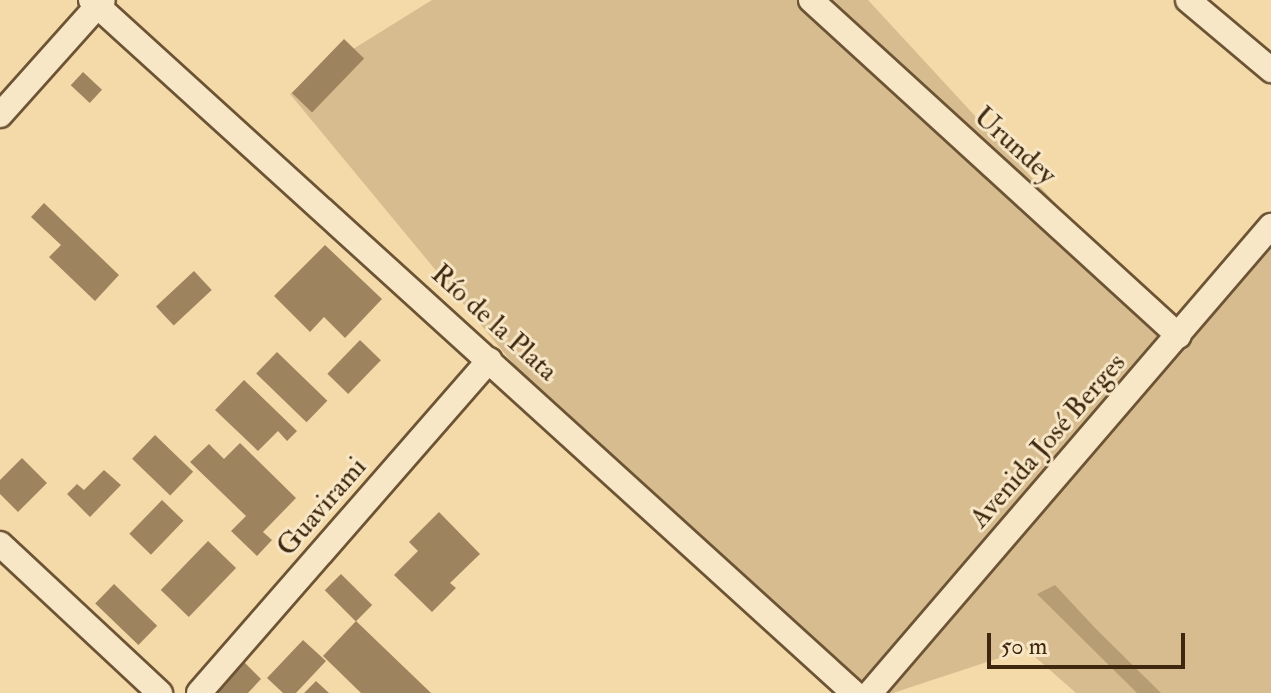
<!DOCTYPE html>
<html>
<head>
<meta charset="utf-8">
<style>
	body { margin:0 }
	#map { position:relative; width:1271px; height:693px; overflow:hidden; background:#f5daa9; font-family:"IM FELL Double Pica",serif }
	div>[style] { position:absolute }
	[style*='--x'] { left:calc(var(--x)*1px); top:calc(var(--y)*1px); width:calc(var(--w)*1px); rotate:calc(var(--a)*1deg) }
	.green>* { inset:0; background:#d6bc8f }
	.water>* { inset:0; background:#b79d74 }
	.building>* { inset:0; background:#9d845f; transform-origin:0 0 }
	.roads { filter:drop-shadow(2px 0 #6c5435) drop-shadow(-2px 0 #6c5435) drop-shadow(0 2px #6c5435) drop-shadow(0 -2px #6c5435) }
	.minor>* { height:24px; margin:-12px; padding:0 12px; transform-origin:12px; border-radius:12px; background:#f8e7c7 }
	span { translate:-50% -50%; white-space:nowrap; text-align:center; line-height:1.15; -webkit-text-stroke:6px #f8e7c7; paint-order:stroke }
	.street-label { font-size:28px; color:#3e270e }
	.scale { position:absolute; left:987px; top:633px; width:198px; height:36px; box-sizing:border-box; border:4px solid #3e270e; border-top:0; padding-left:10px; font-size:24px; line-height:28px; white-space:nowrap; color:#3e270e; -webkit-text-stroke:6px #f8e7c7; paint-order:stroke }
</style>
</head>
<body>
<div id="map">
	<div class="green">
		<i style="clip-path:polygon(432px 0,868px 0,1178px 336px,1188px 335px,1271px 246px,1271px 693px,1076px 693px,1026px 649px,893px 693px,854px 693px,572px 435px,290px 94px,313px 74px)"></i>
	</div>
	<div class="water">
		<i style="clip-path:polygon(1055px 585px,1097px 630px,1161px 693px,1137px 693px,1037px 594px)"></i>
	</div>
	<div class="building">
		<i style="left:344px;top:39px;width:28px;height:75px;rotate:44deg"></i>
		<i style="left:83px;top:72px;width:26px;height:18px;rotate:43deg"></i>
		<i style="clip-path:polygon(44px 203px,119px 275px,95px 301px,49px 257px,61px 245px,31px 217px)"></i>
		<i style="clip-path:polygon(325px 245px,382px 299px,345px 338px,324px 317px,310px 332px,274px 296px)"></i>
		<i style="left:194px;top:271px;width:26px;height:52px;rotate:47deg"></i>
		<i style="left:360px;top:340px;width:29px;height:47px;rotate:44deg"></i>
		<i style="left:277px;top:352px;width:70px;height:30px;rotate:44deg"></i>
		<i style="clip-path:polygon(244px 380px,297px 431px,287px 441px,278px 431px,258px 451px,215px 410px)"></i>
		<i style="left:155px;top:435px;width:53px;height:33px;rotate:44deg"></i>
		<i style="clip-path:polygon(240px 443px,296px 498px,263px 532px,272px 540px,257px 556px,231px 531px,246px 516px,190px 462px,209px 444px,224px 459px)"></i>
		<i style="clip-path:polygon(22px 458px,47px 483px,18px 512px,0 494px,0 480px)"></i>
		<i style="clip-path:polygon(104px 470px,121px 485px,90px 517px,67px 494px,77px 484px,84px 490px)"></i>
		<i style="left:162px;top:500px;width:30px;height:47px;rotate:44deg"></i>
		<i style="clip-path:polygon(439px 512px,480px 554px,450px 583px,456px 588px,432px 612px,394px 575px,418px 551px,409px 542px)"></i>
		<i style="left:208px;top:541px;width:39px;height:68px;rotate:44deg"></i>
		<i style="left:341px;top:574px;width:44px;height:23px;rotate:45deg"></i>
		<i style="left:114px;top:584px;width:60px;height:27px;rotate:44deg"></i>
		<i style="clip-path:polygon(356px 621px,431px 693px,361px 693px,323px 656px)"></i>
		<i style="clip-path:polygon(303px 640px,326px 661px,296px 693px,283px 693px,267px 678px)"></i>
		<i style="clip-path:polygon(242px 660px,261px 679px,248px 693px,210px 693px)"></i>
		<i style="clip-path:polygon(316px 681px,329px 693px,304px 693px)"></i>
	</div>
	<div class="roads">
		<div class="minor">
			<i style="--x:91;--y:0;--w:1031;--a:42.25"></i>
			<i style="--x:811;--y:0;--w:498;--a:42.4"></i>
			<i style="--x:1188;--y:0;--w:109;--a:40.1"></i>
			<i style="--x:0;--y:115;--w:154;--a:-48.2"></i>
			<i style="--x:0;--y:544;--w:219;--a:43"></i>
			<i style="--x:199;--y:693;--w:442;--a:-48.9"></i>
			<i style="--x:870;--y:693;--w:616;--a:-49.35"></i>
		</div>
	</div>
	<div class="street-label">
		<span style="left:1015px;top:146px;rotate:42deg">Urundey</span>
		<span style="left:494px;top:323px;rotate:42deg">Río de la Plata</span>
		<span style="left:1048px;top:441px;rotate:-49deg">Avenida José Berges</span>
		<span style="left:322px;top:507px;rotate:-49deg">Guavirami</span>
	</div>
	<div class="scale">50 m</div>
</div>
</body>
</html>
